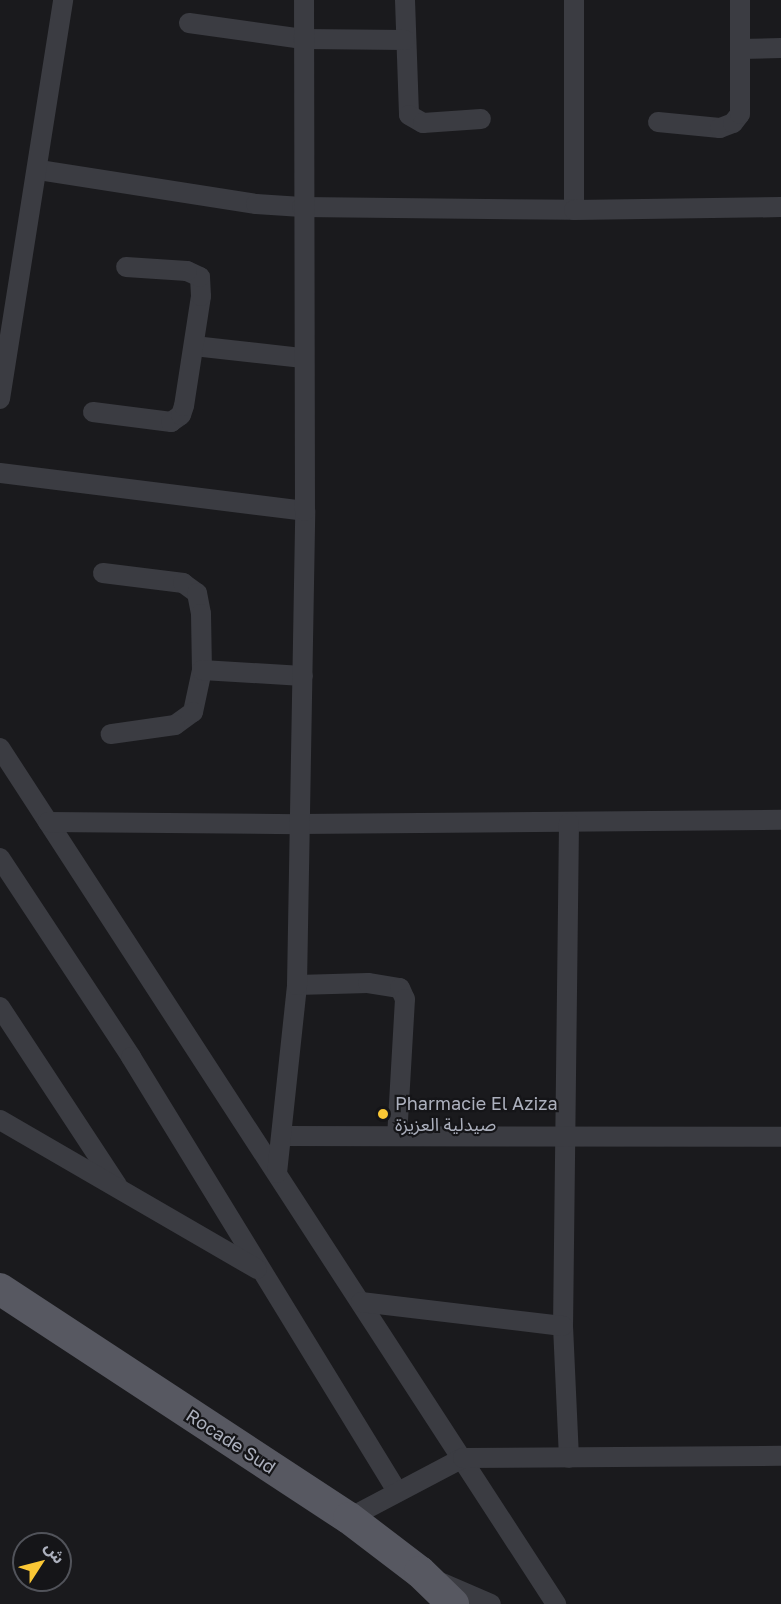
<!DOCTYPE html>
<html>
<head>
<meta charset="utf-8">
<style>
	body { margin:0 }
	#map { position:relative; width:781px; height:1604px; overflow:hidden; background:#1a1a1d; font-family:"Golos Text","Noto Sans Arabic",sans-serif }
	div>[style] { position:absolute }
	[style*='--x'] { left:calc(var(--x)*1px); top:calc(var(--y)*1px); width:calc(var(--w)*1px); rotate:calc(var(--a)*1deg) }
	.street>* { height:20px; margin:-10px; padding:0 10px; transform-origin:10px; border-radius:10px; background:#3b3c42 }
	.primary>* { height:32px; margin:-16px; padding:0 16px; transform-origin:16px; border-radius:16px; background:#575861 }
	.dots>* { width:16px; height:16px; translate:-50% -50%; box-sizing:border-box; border:3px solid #151518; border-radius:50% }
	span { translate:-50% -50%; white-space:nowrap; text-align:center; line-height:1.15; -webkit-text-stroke:4.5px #151518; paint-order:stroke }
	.poi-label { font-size:18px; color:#acb0bd }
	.left { translate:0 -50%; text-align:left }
	.street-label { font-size:18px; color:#acb0bd }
	.north { position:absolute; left:12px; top:1532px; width:60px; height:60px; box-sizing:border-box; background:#151518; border:2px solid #51535a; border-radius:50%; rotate:54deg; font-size:16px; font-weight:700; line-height:24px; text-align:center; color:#acb0bd }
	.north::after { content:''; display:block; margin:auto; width:21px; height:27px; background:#fac735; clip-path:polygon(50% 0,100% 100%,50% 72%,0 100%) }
</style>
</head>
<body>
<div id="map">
	<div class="street">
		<i style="--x:405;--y:0;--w:115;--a:88"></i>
		<i style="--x:409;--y:115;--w:16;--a:30"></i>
		<i style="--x:423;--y:123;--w:58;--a:-3.9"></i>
		<i style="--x:574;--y:0;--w:210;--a:90"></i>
		<i style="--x:189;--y:23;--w:115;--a:8"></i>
		<i style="--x:303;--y:39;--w:102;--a:0.6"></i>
		<i style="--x:740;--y:49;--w:41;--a:-1.4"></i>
		<i style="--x:658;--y:122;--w:62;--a:5.5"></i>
		<i style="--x:720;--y:128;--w:14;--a:-21"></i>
		<i style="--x:733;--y:123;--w:11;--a:-52"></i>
		<i style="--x:740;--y:114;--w:114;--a:-90"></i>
		<i style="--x:39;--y:170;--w:220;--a:8.9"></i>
		<i style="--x:256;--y:204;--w:46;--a:3.7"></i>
		<i style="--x:302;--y:207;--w:272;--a:0.6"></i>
		<i style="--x:574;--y:210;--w:207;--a:-0.8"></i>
		<i style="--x:194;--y:346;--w:110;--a:6.3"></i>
		<i style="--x:0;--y:399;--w:404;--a:-81"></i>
		<i style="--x:93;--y:412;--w:79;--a:7.3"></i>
		<i style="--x:171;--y:422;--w:12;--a:-35"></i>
		<i style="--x:181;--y:415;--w:9;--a:-72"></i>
		<i style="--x:184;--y:406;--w:111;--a:-81.2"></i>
		<i style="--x:201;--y:296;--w:19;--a:-93"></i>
		<i style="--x:200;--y:277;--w:14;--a:-155"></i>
		<i style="--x:187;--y:271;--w:61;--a:-176.2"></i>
		<i style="--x:0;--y:473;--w:307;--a:7.1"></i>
		<i style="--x:103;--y:573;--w:81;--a:7.1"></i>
		<i style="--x:183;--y:583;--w:17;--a:36"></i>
		<i style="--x:197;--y:593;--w:21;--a:79"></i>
		<i style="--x:201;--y:614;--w:56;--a:89"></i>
		<i style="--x:202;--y:670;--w:43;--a:102.1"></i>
		<i style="--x:193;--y:712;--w:22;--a:144"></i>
		<i style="--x:175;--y:725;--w:65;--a:172"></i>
		<i style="--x:202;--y:670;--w:101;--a:3.4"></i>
		<i style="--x:0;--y:748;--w:1021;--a:56.99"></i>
		<i style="--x:48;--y:822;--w:252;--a:0.5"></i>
		<i style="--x:300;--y:824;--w:481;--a:-0.5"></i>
		<i style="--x:569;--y:823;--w:503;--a:90.68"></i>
		<i style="--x:563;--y:1326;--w:132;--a:87.4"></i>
		<i style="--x:0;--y:858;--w:238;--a:56.6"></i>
		<i style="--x:131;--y:1057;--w:509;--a:58.5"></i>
		<i style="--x:297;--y:985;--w:71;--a:-1.6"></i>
		<i style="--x:368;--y:983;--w:32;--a:9"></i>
		<i style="--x:400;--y:988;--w:12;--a:66"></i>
		<i style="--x:405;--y:999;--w:137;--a:93.3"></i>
		<i style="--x:0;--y:1007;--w:213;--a:56.7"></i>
		<i style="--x:0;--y:1120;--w:297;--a:30.1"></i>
		<i style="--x:282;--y:1136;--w:499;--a:0.1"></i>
		<i style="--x:277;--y:1173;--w:189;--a:-83.9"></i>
		<i style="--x:297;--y:985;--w:474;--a:-89"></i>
		<i style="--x:305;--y:511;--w:511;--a:-90.11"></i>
		<i style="--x:361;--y:1302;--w:203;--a:6.8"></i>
		<i style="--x:349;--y:1518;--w:129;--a:-27.8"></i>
		<i style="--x:463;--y:1458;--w:318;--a:-0.4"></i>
		<i style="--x:442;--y:1583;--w:53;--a:23.2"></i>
	</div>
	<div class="primary">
		<i style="--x:0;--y:1289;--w:417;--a:33.3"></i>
		<i style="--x:349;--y:1518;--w:89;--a:37.3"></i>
		<i style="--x:420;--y:1572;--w:46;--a:44.1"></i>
	</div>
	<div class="dots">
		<i style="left:383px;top:1114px;background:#fac735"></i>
	</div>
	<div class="poi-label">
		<span class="left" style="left:395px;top:1114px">Pharmacie El Aziza<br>صيدلية العزيزة</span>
	</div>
	<div class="street-label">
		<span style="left:231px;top:1441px;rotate:33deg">Rocade Sud</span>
	</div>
	<div class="north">ش</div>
</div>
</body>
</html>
